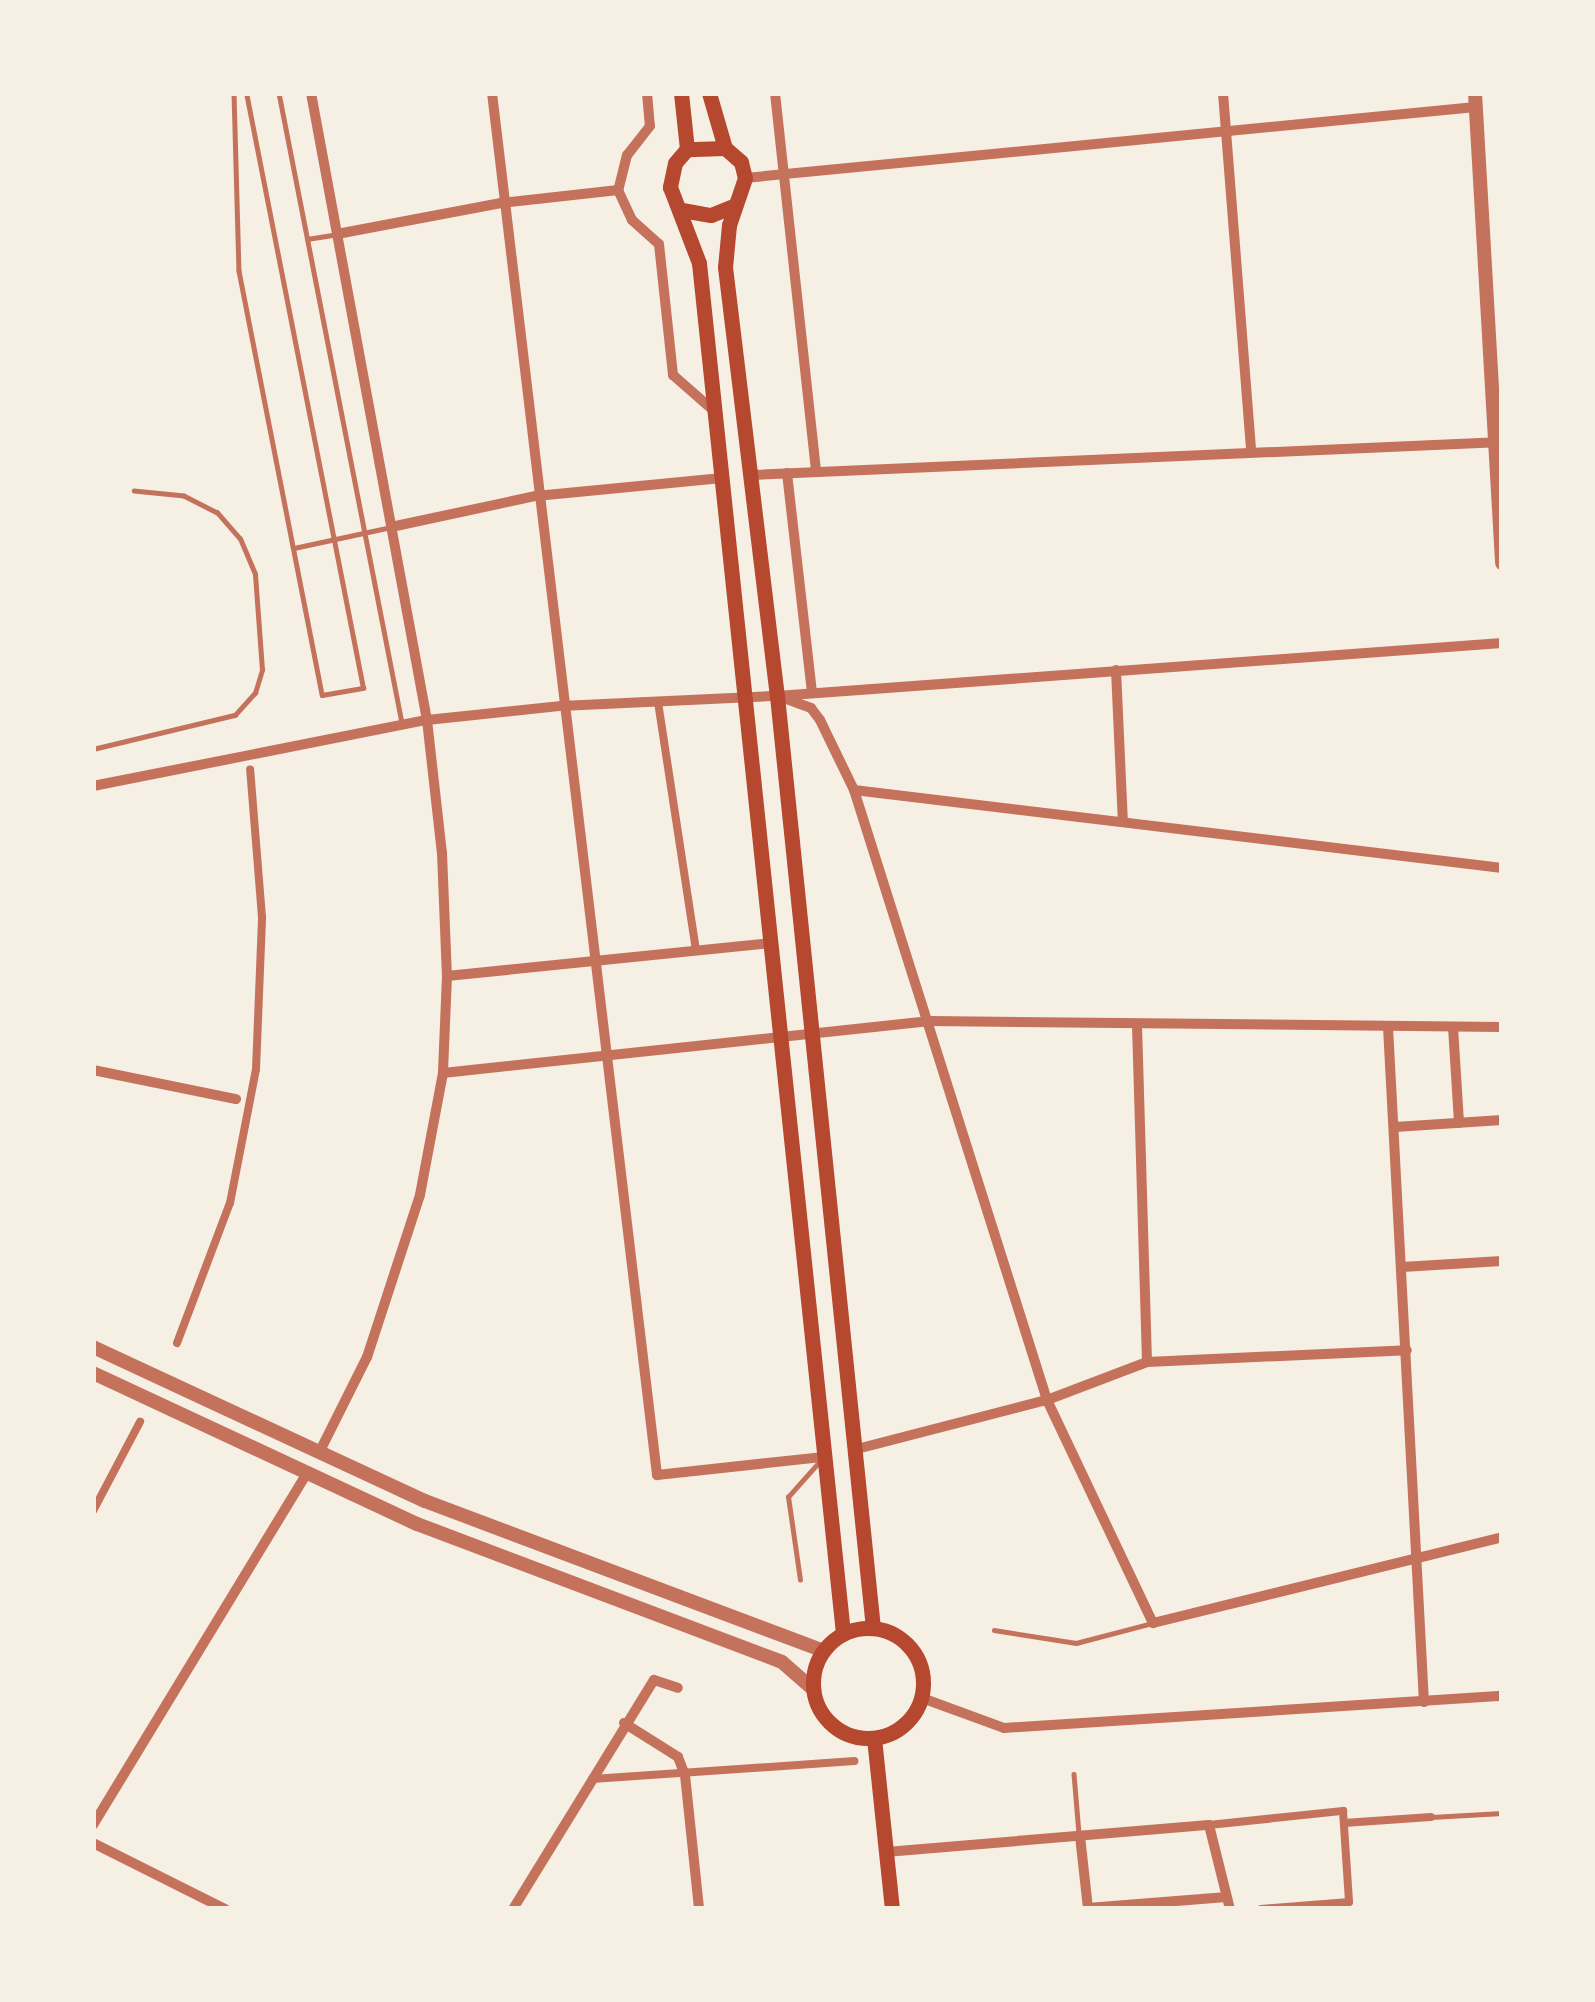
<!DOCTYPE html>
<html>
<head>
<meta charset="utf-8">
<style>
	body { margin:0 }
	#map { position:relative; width:1595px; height:2002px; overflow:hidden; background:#f6efe4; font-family:"Open Sans",sans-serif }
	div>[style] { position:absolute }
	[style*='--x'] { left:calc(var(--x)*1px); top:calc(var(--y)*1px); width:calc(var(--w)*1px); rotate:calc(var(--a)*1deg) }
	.service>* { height:4.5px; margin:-2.25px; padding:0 2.25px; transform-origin:2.25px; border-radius:2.25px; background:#c5725c }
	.pedestrian>* { height:8px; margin:-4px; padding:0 4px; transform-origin:4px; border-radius:4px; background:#c5725c }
	.minor>* { height:10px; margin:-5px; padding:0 5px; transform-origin:5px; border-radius:5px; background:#c5725c }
	.tertiary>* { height:14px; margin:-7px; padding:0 7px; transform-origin:7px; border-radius:7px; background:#c5725c }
	.secondary>* { height:15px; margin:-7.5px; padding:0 7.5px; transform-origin:7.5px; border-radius:7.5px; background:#b5482f }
	.secondary>.ring { margin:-7.5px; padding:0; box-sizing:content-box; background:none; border:15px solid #b5482f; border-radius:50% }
	span { translate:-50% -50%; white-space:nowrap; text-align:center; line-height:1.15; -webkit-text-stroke:9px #f6efe4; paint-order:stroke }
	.frame { position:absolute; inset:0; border:96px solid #f6efe4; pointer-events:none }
</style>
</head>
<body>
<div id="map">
	<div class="service">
		<i style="--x:234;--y:93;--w:178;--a:88.4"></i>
		<i style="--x:239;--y:271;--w:432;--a:78.9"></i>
		<i style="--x:322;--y:695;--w:42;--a:-9.7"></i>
		<i style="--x:363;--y:688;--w:606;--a:-101.12"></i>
		<i style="--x:279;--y:93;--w:642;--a:78.95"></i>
		<i style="--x:307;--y:239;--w:30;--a:-9"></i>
		<i style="--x:294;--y:548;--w:99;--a:-12.2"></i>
		<i style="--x:93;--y:749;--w:146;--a:-13.5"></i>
		<i style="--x:235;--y:715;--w:30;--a:-48"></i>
		<i style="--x:255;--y:693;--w:24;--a:-73"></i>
		<i style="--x:262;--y:670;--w:96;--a:-94.2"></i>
		<i style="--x:255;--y:574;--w:38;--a:-113"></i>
		<i style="--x:240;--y:539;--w:35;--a:-131"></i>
		<i style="--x:217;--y:513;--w:37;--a:-153"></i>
		<i style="--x:184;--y:496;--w:50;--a:-174.3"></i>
		<i style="--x:800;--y:1580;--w:84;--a:-98.2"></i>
		<i style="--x:788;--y:1497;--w:48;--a:-48.4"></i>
		<i style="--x:994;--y:1630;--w:83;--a:9"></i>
		<i style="--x:1076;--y:1643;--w:80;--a:-14.6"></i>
		<i style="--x:1074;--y:1774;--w:60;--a:85.2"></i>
		<i style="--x:1431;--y:1817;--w:71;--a:-3.2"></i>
	</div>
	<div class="pedestrian">
		<i style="--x:658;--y:702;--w:251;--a:81.3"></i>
		<i style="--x:177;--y:1343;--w:150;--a:-69.3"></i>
		<i style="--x:230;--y:1203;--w:136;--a:-79"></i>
		<i style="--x:256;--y:1069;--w:152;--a:-87.7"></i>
		<i style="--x:262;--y:917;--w:148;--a:-94.6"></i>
		<i style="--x:93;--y:1511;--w:101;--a:-62.2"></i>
		<i style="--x:592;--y:1779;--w:263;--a:-3.9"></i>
		<i style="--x:1344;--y:1823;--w:87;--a:-3.9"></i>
		<i style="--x:1209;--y:1825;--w:135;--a:-6"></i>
		<i style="--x:1343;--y:1811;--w:91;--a:86.2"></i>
		<i style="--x:1349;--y:1902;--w:88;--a:175.5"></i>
	</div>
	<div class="minor">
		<i style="--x:311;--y:93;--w:638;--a:79.52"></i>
		<i style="--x:427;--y:720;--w:134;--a:83.6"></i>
		<i style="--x:442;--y:853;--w:123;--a:87.7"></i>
		<i style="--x:447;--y:976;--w:97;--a:92.4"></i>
		<i style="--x:443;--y:1073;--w:124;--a:100.7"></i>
		<i style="--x:420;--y:1195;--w:170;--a:108.1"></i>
		<i style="--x:367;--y:1357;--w:107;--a:116.6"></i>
		<i style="--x:492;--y:93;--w:1392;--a:83.19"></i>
		<i style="--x:657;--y:1475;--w:168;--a:-6.2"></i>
		<i style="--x:647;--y:93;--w:33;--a:85"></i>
		<i style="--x:650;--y:126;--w:37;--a:128"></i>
		<i style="--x:627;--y:155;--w:36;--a:104"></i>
		<i style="--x:618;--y:190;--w:33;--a:65"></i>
		<i style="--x:632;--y:220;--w:36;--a:42"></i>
		<i style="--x:659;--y:244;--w:132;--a:83.9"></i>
		<i style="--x:673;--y:375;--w:55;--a:41.3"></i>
		<i style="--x:775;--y:93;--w:380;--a:83.8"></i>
		<i style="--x:1223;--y:93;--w:359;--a:85.5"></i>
		<i style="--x:745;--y:178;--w:734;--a:-5.55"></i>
		<i style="--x:337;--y:234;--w:167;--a:-10.7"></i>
		<i style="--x:501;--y:203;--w:118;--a:-6.3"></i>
		<i style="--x:787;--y:473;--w:220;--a:83.5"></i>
		<i style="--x:751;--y:475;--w:752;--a:-2.52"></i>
		<i style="--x:391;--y:527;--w:148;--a:-12.1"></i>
		<i style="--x:536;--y:496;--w:187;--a:-5.5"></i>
		<i style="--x:1116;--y:670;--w:152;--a:87.4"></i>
		<i style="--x:781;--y:697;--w:32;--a:20"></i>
		<i style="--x:811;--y:708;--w:15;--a:53"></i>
		<i style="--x:820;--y:720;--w:78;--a:64.1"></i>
		<i style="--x:854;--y:790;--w:640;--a:72.44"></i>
		<i style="--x:1047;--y:1400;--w:107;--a:-20.8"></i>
		<i style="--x:1147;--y:1362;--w:338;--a:-91.7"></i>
		<i style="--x:93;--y:786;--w:340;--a:-11.2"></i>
		<i style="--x:427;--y:720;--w:135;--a:-6"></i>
		<i style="--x:561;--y:706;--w:216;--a:-2.7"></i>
		<i style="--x:777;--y:696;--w:727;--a:-4.18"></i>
		<i style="--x:854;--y:790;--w:653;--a:6.86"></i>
		<i style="--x:447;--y:976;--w:326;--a:-5.8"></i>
		<i style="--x:1388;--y:1027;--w:676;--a:86.95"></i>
		<i style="--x:1453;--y:1027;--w:96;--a:86.4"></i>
		<i style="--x:93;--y:1070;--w:146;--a:11.5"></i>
		<i style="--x:443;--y:1073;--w:490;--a:-6.1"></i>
		<i style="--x:930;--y:1021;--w:572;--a:0.6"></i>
		<i style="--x:1395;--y:1127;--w:107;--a:-3.7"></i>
		<i style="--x:1402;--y:1267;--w:100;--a:-3.4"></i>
		<i style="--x:1147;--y:1362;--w:260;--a:-2.6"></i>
		<i style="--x:853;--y:1450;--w:200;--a:-14.5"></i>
		<i style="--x:1047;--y:1400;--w:247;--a:64.6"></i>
		<i style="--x:1153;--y:1623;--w:359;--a:-13.8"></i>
		<i style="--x:922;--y:1698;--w:87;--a:20.1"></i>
		<i style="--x:1004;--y:1728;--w:499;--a:-3.7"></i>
		<i style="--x:624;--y:1723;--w:64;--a:32.2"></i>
		<i style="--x:678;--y:1757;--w:19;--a:69"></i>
		<i style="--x:685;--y:1775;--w:135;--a:84"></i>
		<i style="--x:93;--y:1825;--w:411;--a:-58.7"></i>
		<i style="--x:1080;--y:1836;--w:73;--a:83.7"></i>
		<i style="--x:93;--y:1843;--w:148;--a:26.6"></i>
		<i style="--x:886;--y:1852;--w:324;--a:-4.8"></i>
		<i style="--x:1209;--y:1825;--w:87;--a:76"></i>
		<i style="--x:1088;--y:1908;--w:139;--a:-4.5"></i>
		<i style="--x:513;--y:1909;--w:269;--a:-58.4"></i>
		<i style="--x:654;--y:1680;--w:25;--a:18"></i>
	</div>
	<div class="tertiary">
		<i style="--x:1475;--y:93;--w:471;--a:86.7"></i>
		<i style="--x:93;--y:1347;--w:366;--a:24.9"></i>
		<i style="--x:425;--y:1501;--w:427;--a:20.6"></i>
		<i style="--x:93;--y:1373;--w:357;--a:25"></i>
		<i style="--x:417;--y:1524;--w:390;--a:20.7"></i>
		<i style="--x:782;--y:1662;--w:43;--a:41.2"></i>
	</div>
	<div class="secondary">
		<i style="--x:681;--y:93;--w:56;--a:83.9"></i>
		<i style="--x:709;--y:93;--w:57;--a:73.8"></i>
		<i style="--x:725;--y:148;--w:21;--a:41"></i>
		<i style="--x:741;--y:162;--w:16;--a:76"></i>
		<i style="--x:745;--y:178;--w:50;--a:108.8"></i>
		<i style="--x:729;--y:225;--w:42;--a:95.4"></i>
		<i style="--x:725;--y:267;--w:432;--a:83.1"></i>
		<i style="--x:777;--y:696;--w:937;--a:84.12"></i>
		<i style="--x:725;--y:148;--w:38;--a:178"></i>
		<i style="--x:687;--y:149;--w:18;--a:131"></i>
		<i style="--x:675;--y:163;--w:25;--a:102"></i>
		<i style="--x:670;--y:187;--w:81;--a:69.1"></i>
		<i style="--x:699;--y:263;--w:1378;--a:84"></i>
		<i style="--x:682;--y:210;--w:29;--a:10"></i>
		<i style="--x:711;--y:215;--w:24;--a:-22"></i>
		<i class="ring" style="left:813px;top:1628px;width:95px;height:95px"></i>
		<i style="--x:874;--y:1738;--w:172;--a:84"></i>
	</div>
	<div class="frame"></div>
</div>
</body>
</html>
